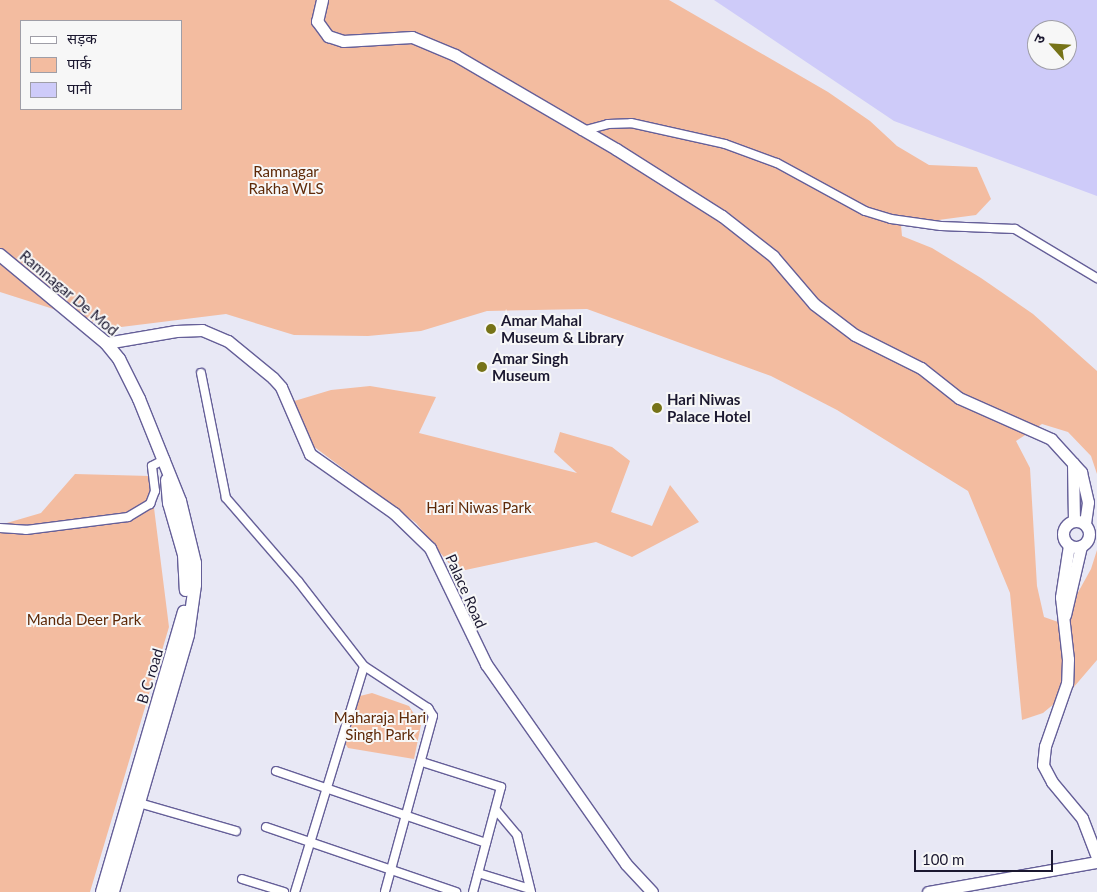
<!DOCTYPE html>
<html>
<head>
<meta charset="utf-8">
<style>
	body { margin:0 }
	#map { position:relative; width:1097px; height:892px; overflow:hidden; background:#e8e8f5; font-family:Lato,"Noto Sans Devanagari",sans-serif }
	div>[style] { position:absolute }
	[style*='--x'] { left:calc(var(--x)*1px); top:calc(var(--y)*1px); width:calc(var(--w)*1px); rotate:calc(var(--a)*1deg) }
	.green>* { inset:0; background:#f3bca0 }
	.water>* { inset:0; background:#cecbf9 }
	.roads { filter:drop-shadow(1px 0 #655f98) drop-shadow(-1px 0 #655f98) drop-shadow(0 1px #655f98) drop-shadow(0 -1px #655f98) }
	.street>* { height:8px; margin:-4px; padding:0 4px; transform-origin:4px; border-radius:4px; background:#fff }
	.secondary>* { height:11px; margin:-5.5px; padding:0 5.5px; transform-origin:5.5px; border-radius:5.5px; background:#fff }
	.secondary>.ring { margin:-5.5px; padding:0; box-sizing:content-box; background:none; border:11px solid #fff; border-radius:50% }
	.primary>* { height:12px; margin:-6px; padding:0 6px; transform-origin:6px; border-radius:6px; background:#fff }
	.dots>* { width:14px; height:14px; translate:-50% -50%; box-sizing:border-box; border:2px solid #f7f7f7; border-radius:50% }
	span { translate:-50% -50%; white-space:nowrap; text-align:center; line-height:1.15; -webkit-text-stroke:4px #f7f7f7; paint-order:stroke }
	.park-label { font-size:15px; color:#5e2907 }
	.street-label { font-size:15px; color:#1b1830 }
	.poi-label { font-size:15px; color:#1b1830; font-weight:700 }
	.left { translate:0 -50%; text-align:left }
	.legend { position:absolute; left:20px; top:20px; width:162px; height:90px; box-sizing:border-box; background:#f7f7f7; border:1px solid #9f9ea7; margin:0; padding:6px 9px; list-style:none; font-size:15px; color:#1b1830 }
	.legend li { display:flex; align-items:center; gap:10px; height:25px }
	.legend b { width:25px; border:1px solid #9f9ea7 }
	.north { position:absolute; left:1027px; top:20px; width:50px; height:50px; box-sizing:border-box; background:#f7f7f7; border:1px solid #9f9ea7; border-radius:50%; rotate:296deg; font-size:14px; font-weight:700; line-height:20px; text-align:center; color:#1b1830 }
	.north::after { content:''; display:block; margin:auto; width:18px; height:22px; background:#767318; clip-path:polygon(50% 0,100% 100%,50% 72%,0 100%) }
	.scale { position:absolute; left:914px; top:850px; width:139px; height:22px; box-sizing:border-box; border:2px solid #1b1830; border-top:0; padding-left:6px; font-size:15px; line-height:18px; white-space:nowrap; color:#1b1830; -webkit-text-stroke:4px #f7f7f7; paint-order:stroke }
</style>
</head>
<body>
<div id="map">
	<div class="green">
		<i style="clip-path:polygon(evenodd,0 0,669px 0,828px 92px,870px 121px,897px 146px,929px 165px,977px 167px,991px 199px,976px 215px,901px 225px,902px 236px,932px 248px,981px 278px,1033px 314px,1097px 371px,1097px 474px,1091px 456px,1068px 432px,1042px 424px,1016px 441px,1030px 468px,1037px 586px,1044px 617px,1061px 623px,1091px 569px,1097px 550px,1097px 660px,1073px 688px,1043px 713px,1022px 720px,1010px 593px,968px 491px,837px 410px,771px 376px,587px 309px,487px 311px,421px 331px,368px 336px,294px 335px,226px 314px,113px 328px,0 292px,0 0,21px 21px,181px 21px,181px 109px,21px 109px,21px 21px)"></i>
		<i style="clip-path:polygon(370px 386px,436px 397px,419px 433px,577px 473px,554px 452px,560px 432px,612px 447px,630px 461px,611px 512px,652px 526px,670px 485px,699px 522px,632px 557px,596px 542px,456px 572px,416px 523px,305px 440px,291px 402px,331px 390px)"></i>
		<i style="clip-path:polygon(75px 474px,150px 476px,169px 627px,90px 892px,0 892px,0 525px,41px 513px)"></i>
		<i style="clip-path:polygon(372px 693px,409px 706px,421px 725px,414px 759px,348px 748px,345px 743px,360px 696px)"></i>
	</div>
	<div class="water">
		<i style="clip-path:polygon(evenodd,714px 0,1097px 0,1097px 196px,894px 121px,714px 0,1037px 30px,1067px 30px,1067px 60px,1037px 60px,1037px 30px)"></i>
	</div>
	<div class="roads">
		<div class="street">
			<i style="--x:582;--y:131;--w:27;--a:-15"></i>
			<i style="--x:608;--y:124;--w:23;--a:-2"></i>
			<i style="--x:631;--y:123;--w:96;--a:12.6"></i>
			<i style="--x:725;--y:144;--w:55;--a:20.1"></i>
			<i style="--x:777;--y:163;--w:100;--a:28.6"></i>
			<i style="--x:865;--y:211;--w:27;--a:17"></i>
			<i style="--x:891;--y:219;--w:50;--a:8"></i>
			<i style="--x:941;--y:226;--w:74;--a:2.3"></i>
			<i style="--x:1015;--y:229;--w:96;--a:30.9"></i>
			<i style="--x:201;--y:373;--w:127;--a:78.7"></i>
			<i style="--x:226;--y:498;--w:110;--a:49.1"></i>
			<i style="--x:298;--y:581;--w:108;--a:52.2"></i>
			<i style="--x:364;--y:666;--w:77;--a:33.3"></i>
			<i style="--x:428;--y:708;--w:9;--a:58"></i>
			<i style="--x:433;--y:716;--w:182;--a:105.3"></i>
			<i style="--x:0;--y:528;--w:26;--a:4"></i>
			<i style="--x:26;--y:530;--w:103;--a:-7.3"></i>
			<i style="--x:128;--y:517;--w:26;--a:-31"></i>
			<i style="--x:150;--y:504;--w:14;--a:-69"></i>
			<i style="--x:155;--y:491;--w:25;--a:-97"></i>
			<i style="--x:152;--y:466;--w:15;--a:-28"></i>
			<i style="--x:422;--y:762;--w:83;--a:17.6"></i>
			<i style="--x:501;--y:787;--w:109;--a:104.9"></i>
			<i style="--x:276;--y:771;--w:222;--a:18.9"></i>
			<i style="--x:139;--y:803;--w:101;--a:16.1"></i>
			<i style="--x:496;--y:810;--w:33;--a:50"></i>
			<i style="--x:517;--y:835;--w:59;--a:76.2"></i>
			<i style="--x:266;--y:827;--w:201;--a:18.9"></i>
			<i style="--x:478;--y:873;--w:54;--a:17.1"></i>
			<i style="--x:242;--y:879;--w:44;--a:17.2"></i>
			<i style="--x:295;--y:892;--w:236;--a:-73"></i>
		</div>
		<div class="secondary">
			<i style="--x:322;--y:0;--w:22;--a:103"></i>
			<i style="--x:317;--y:21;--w:19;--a:54"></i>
			<i style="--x:328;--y:36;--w:16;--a:18"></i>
			<i style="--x:343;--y:41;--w:69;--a:-3.3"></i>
			<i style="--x:412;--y:37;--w:47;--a:22.7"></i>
			<i style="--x:455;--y:55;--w:186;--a:30.3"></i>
			<i style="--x:616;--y:149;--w:125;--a:32.3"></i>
			<i style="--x:722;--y:216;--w:65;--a:38.1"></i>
			<i style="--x:773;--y:256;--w:63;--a:49.5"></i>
			<i style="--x:814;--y:304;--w:51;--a:37.1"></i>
			<i style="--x:855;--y:335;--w:74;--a:26.6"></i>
			<i style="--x:921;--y:368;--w:48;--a:38.3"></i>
			<i style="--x:959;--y:398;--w:101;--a:24"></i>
			<i style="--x:1051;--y:439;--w:45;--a:47.7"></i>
			<i style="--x:1081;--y:472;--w:31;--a:77"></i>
			<i style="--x:1088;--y:502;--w:21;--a:98"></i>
			<i style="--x:106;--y:343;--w:71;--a:-9.7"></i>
			<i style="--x:176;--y:331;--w:26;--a:-2"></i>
			<i style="--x:202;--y:330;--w:28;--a:23"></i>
			<i style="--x:228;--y:341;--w:58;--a:39.4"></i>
			<i style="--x:273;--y:378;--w:12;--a:48"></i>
			<i style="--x:281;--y:387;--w:73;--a:66.6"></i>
			<i style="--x:310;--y:454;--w:103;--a:35.1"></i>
			<i style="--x:394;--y:513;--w:50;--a:44.2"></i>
			<i style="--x:430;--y:548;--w:129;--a:64.2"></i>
			<i style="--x:486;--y:664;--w:244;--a:55"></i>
			<i style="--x:626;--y:864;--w:38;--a:47"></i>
			<i style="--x:1073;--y:463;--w:57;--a:89"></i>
			<i class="ring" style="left:1063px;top:521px;width:15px;height:15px"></i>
			<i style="--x:1069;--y:545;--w:53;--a:98.7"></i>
			<i style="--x:1061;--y:597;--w:62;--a:83.6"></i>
			<i style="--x:1068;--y:659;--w:24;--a:92"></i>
			<i style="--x:1067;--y:683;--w:67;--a:109.2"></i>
			<i style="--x:1045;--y:746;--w:19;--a:96"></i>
			<i style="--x:1043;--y:765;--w:19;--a:62"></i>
			<i style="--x:1052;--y:782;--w:47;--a:50.2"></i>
			<i style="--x:1082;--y:818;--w:42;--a:69"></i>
			<i style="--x:1065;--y:615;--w:71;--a:-76.9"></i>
			<i style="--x:928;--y:892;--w:172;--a:-10.1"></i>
		</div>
		<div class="primary">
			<i style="--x:0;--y:255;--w:138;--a:39.7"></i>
			<i style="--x:106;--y:343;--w:21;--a:51"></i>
			<i style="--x:119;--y:359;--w:45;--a:63.4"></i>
			<i style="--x:139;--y:399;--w:110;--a:68.1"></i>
			<i style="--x:180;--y:501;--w:64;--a:76.4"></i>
			<i style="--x:195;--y:563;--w:22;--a:90"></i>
			<i style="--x:195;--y:585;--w:50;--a:98"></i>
			<i style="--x:188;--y:635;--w:268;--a:106.3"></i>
			<i style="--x:167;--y:480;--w:23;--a:85"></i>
			<i style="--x:169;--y:503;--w:54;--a:73.9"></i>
			<i style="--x:184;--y:555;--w:35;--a:87"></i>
			<i style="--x:102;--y:892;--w:292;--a:-73.7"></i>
		</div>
	</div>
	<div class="dots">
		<i style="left:491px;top:329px;background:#767318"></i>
		<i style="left:482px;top:367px;background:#767318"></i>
		<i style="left:657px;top:408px;background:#767318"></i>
	</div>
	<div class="park-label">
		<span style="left:286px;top:180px">Ramnagar<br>Rakha WLS</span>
		<span style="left:479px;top:508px">Hari Niwas Park</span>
		<span style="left:84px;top:620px">Manda Deer Park</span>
		<span style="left:380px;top:726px">Maharaja Hari<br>Singh Park</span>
	</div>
	<div class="street-label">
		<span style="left:69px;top:293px;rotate:40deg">Ramnagar De Mod</span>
		<span style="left:466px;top:591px;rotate:66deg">Palace Road</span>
		<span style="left:150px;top:676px;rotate:-73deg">B C road</span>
	</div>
	<div class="poi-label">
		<span class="left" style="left:501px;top:329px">Amar Mahal<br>Museum &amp; Library</span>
		<span class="left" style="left:492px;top:367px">Amar Singh<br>Museum</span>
		<span class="left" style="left:667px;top:408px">Hari Niwas<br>Palace Hotel</span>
	</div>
	<ul class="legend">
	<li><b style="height:6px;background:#fff"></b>सड़क</li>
	<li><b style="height:14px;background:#f3bca0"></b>पार्क</li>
	<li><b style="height:14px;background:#cecbf9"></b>पानी</li>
	</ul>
	<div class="north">उ</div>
	<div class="scale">100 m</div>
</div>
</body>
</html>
